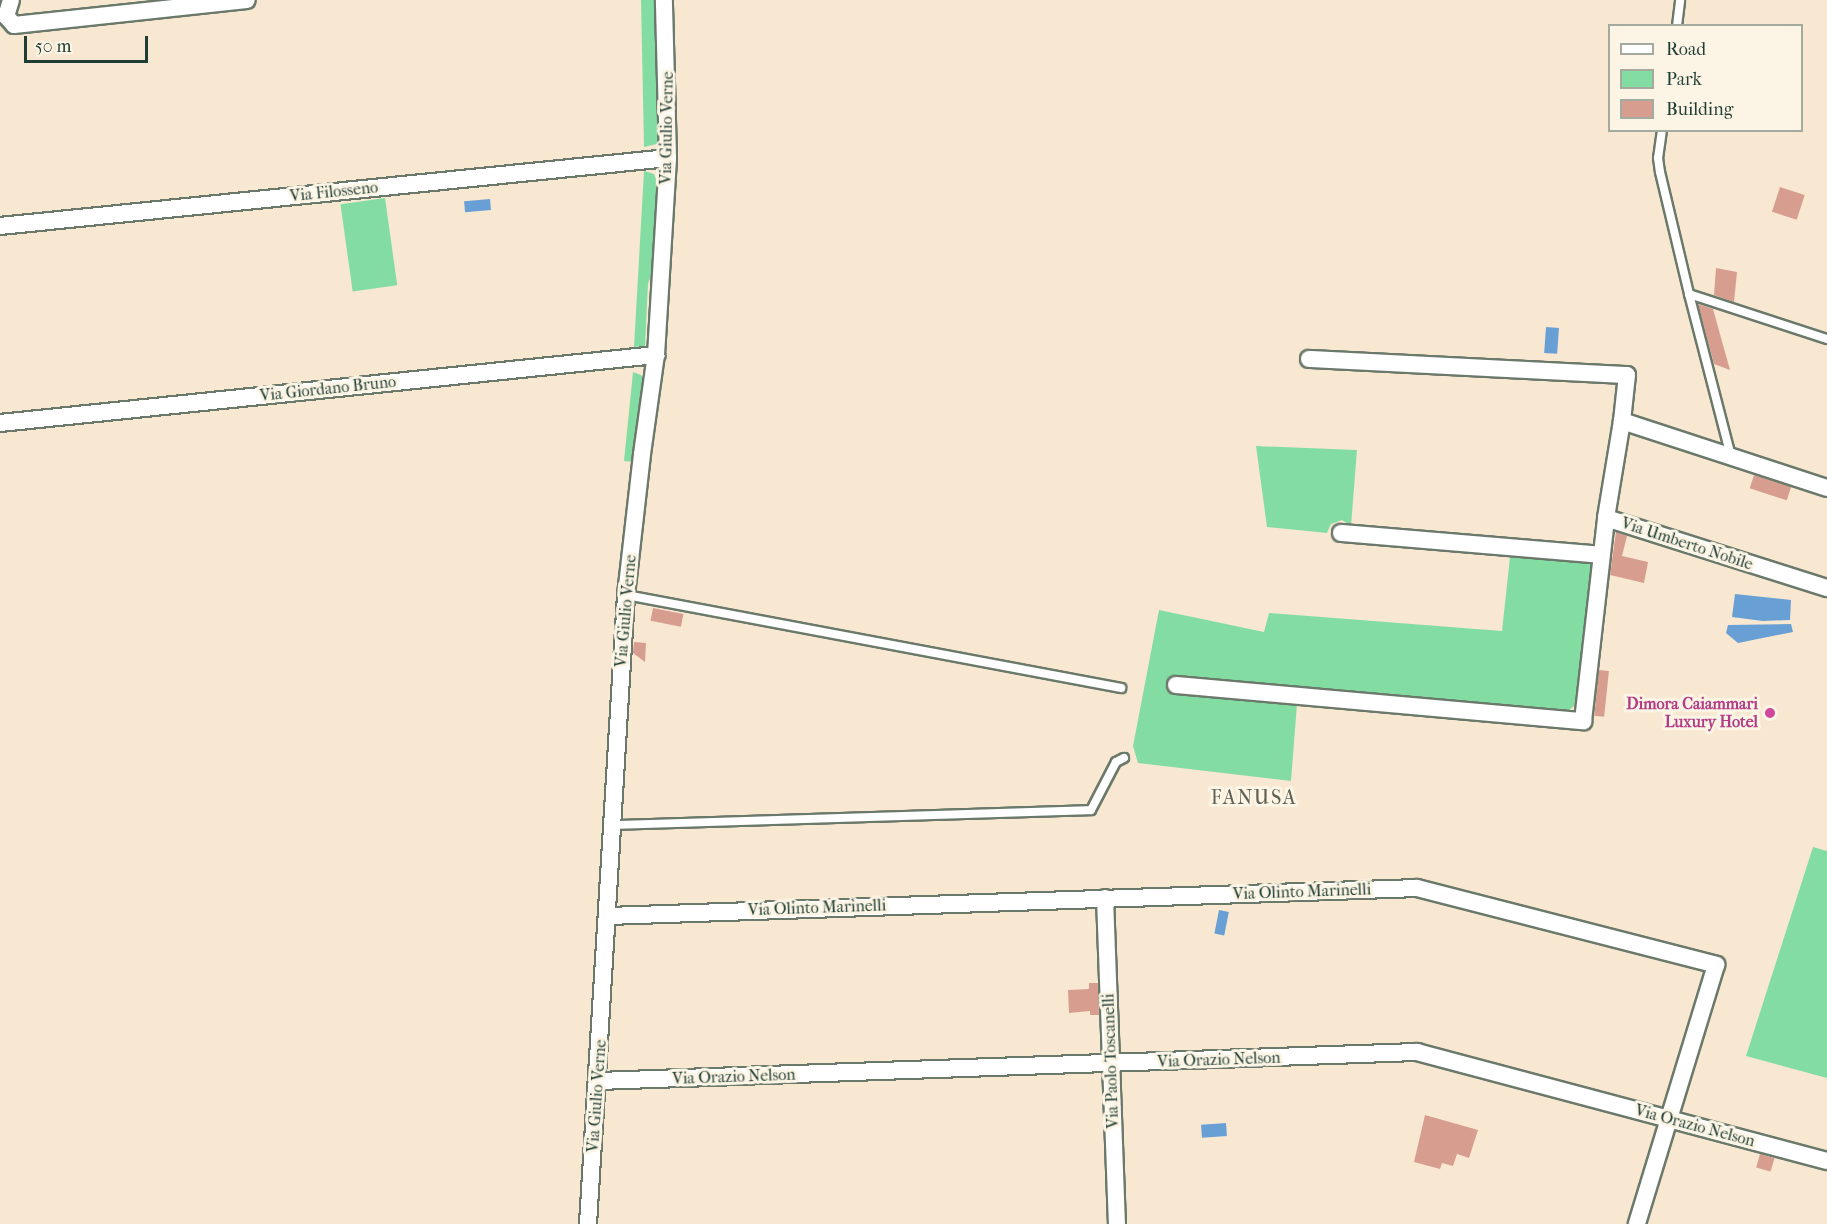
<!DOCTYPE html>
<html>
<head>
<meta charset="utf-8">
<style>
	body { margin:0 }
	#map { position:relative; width:1827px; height:1224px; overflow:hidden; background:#f8e8d1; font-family:"IM FELL French Canon",serif }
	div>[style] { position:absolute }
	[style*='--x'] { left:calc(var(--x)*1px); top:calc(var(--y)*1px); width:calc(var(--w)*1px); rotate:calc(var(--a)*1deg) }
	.green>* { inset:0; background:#83dda3; transform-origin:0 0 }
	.water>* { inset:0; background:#689fd5; transform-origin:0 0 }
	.building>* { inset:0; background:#d79e90; transform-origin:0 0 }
	.roads { filter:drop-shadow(2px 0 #6b796b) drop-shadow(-2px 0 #6b796b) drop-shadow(0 2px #6b796b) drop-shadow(0 -2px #6b796b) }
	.lane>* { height:8px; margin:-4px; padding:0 4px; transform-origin:4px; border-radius:4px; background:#fff }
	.street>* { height:16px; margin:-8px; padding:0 8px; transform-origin:8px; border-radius:8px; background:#fff }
	.dots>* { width:16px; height:16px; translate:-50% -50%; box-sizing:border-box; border:3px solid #fcf5e5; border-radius:50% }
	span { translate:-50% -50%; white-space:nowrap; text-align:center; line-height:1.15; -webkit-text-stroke:6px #fcf5e5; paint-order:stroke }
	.street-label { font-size:16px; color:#1f3d34 }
	.hotel-label { font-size:16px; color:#b23c85; font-weight:700 }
	.right { translate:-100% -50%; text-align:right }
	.quarter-label { font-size:20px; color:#5f5f54; letter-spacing:1.5px }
	.legend { position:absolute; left:1608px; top:24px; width:195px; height:108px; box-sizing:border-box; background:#fcf5e5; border:2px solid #a4ab9e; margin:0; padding:8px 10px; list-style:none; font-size:18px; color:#1f3d34 }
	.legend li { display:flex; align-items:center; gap:12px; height:30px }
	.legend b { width:30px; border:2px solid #a4ab9e }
	.scale { position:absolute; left:24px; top:36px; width:124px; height:27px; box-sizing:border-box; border:3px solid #1f3d34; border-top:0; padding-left:8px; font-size:18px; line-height:21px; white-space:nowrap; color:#1f3d34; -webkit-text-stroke:4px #fcf5e5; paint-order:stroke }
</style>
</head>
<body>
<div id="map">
	<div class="green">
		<i style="clip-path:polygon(641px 0,657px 0,660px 116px,657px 144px,644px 147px)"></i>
		<i style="clip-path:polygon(644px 171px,654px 174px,658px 184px,654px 265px,648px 284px,645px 346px,634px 347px)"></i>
		<i style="left:385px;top:198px;width:88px;height:45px;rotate:82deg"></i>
		<i style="clip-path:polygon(633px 372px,641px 375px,645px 382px,636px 462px,624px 461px)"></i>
		<i style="clip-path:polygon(1256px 446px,1357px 450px,1351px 526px,1342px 520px,1331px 524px,1327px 533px,1267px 527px)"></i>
		<i style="clip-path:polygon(1510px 557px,1595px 562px,1579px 691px,1574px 706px,1567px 712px,1297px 704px,1291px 781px,1138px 763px,1133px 746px,1159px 610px,1264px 632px,1269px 613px,1502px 631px)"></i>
		<i style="clip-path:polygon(1813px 847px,1827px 851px,1827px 1078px,1746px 1056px)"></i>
	</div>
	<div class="water">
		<i style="left:490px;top:199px;width:11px;height:26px;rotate:85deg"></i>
		<i style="left:1546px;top:327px;width:13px;height:26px;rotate:4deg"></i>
		<i style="clip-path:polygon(1735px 594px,1791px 600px,1790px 620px,1763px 621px,1732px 617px)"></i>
		<i style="clip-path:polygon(1791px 624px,1793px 632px,1738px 643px,1726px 633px,1728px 625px)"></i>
		<i style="left:1219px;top:910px;width:10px;height:24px;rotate:11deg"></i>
		<i style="left:1226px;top:1123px;width:13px;height:25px;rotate:86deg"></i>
	</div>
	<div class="building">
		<i style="left:1780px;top:187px;width:26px;height:26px;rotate:18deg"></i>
		<i style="clip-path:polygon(1716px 268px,1737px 272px,1734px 302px,1714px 295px)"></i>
		<i style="clip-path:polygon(1698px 304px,1713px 309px,1730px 370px,1714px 364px)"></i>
		<i style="left:1754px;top:475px;width:39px;height:14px;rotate:18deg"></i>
		<i style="clip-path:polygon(1616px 532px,1627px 536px,1622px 556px,1648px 562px,1644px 583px,1610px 575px)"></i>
		<i style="left:653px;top:608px;width:31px;height:13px;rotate:11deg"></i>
		<i style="clip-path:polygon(634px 642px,646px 643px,645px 662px,633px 653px)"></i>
		<i style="left:1599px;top:670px;width:10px;height:46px;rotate:6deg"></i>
		<i style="clip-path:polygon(1089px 983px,1098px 983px,1099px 1015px,1090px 1015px,1090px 1011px,1069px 1013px,1068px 990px,1089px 989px)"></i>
		<i style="clip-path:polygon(1425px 1115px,1478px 1130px,1469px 1158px,1457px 1154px,1453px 1166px,1442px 1163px,1440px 1169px,1414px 1162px)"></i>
		<i style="left:1760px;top:1154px;width:15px;height:14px;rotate:16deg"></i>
	</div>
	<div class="roads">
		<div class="lane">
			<i style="--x:1677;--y:26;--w:26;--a:-83"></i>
			<i style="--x:1662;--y:130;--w:28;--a:98"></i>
			<i style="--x:1658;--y:158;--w:14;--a:82"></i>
			<i style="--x:1660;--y:172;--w:125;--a:76.6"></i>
			<i style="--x:1689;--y:294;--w:145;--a:18.1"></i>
			<i style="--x:1689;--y:294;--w:167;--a:75.5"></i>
			<i style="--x:626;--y:595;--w:504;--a:10.64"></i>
			<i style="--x:615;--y:825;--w:476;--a:-1.8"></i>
			<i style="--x:1091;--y:810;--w:54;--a:-62.5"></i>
			<i style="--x:1116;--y:762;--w:9;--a:-27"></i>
		</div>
		<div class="street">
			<i style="--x:11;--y:0;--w:17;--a:107"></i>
			<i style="--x:6;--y:16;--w:12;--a:48"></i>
			<i style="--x:14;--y:25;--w:234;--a:-6.1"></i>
			<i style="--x:0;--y:226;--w:671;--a:-5.81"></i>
			<i style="--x:1309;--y:359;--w:318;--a:2.9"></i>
			<i style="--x:1627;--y:375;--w:46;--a:96.2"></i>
			<i style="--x:0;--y:423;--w:660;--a:-5.92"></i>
			<i style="--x:1827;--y:488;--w:216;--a:-161.9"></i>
			<i style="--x:1622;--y:421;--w:98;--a:99.4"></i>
			<i style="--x:1606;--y:518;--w:232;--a:17.6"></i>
			<i style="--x:1341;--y:533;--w:261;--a:4.8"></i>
			<i style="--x:1176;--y:685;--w:409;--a:5.1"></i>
			<i style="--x:1583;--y:721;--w:204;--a:-83.5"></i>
			<i style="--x:1105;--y:898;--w:326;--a:87.9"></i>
			<i style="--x:608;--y:916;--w:809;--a:-1.98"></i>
			<i style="--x:1417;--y:888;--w:309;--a:14.4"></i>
			<i style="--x:1716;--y:965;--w:271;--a:107"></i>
			<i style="--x:598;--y:1081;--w:820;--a:-2.03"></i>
			<i style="--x:1417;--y:1052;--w:424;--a:14.9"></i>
			<i style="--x:588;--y:1224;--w:630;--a:-86.54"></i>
			<i style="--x:626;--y:595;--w:142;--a:-83.5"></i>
			<i style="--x:642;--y:454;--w:100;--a:-82"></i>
			<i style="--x:656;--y:355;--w:197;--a:-86.5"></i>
			<i style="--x:668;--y:158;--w:158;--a:-91.5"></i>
		</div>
	</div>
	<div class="dots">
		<i style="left:1770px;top:713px;background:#d1479c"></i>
	</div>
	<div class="street-label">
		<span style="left:667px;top:128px;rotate:-89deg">Via Giulio Verne</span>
		<span style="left:334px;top:192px;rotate:-6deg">Via Filosseno</span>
		<span style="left:328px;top:389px;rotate:-6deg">Via Giordano Bruno</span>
		<span style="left:1687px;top:544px;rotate:18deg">Via Umberto Nobile</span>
		<span style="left:626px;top:611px;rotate:-85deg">Via Giulio Verne</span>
		<span style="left:1302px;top:892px;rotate:-2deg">Via Olinto Marinelli</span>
		<span style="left:817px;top:908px;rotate:-2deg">Via Olinto Marinelli</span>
		<span style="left:1219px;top:1060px;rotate:-2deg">Via Orazio Nelson</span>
		<span style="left:1111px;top:1061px;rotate:-92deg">Via Paolo Toscanelli</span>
		<span style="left:734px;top:1077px;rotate:-2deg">Via Orazio Nelson</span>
		<span style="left:597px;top:1096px;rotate:-86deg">Via Giulio Verne</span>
		<span style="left:1695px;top:1126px;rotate:15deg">Via Orazio Nelson</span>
	</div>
	<div class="hotel-label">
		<span class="right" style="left:1758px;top:713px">Dimora Caiammari<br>Luxury Hotel</span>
	</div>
	<div class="quarter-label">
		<span style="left:1254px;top:797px">FANUSA</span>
	</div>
	<ul class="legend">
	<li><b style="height:8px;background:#fff"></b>Road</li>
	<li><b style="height:16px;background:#83dda3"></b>Park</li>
	<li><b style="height:16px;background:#d79e90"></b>Building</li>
	</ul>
	<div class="scale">50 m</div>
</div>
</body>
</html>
